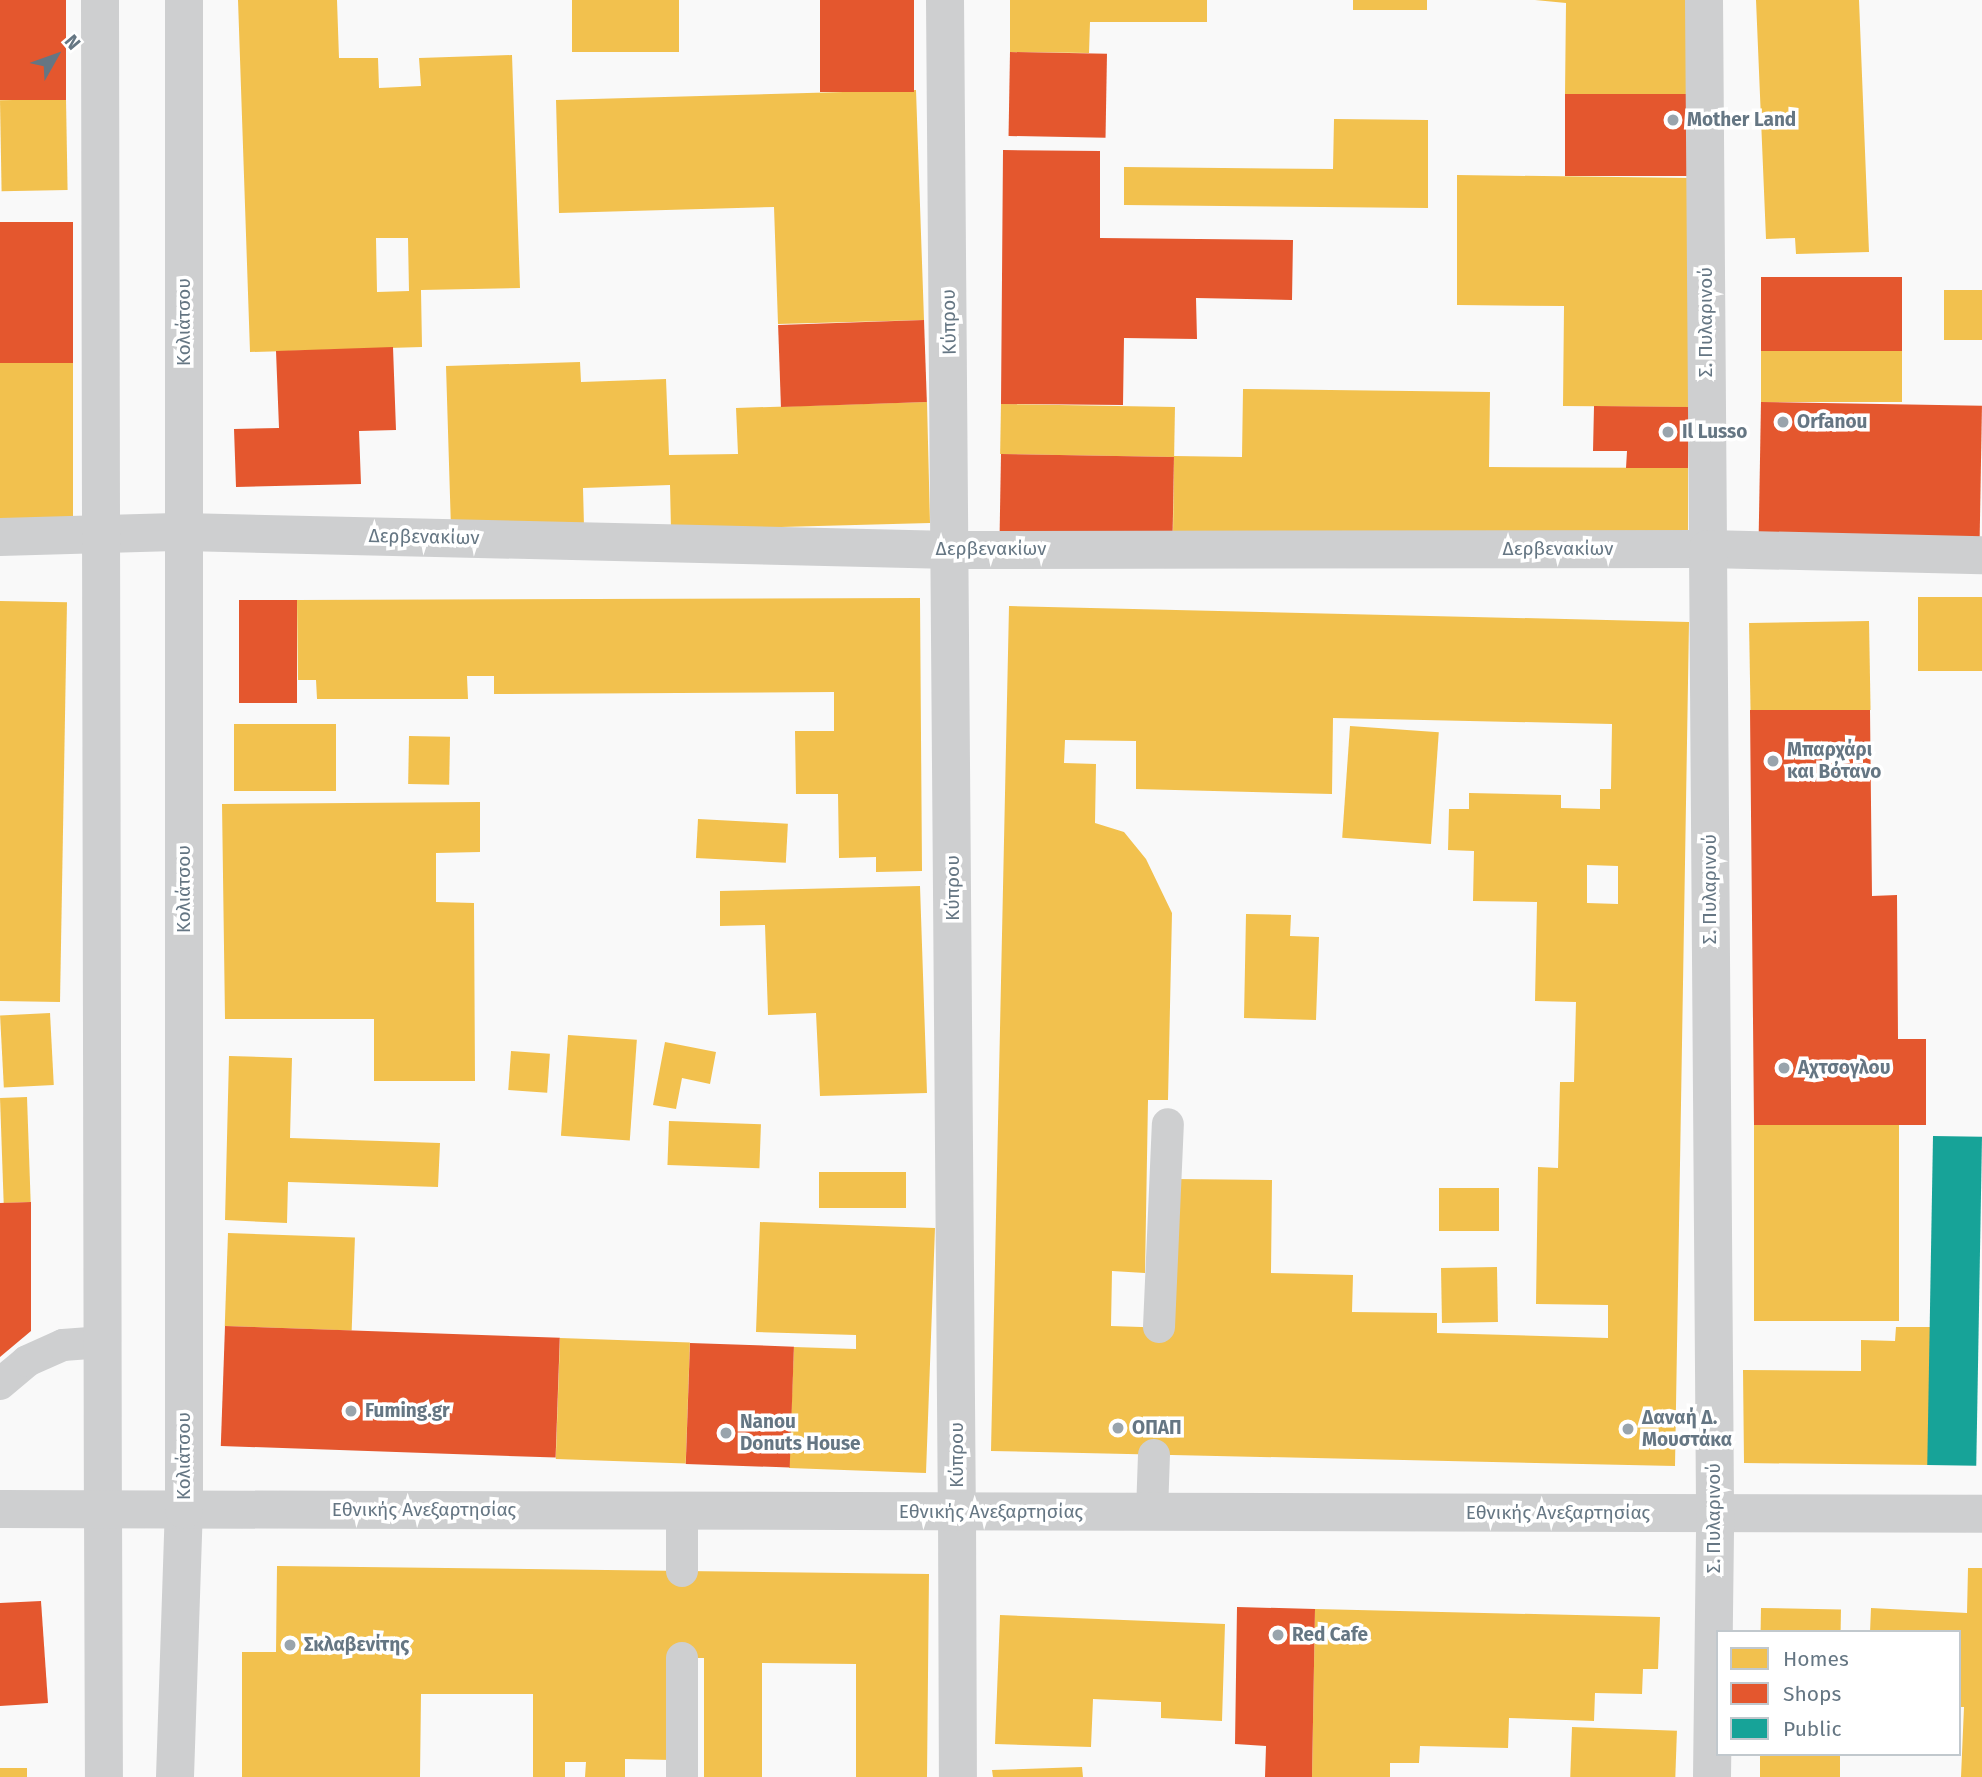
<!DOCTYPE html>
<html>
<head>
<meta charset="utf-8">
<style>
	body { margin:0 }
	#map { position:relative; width:1982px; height:1777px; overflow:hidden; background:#f9f9f9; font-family:"Fira Sans",sans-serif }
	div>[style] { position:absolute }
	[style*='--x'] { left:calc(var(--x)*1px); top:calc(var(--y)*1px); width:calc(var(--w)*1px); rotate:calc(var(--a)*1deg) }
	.homes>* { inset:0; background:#f2c14e; transform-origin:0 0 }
	.shops>* { inset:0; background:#e4572e; transform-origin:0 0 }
	.public>* { inset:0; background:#17a398; transform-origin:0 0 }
	.service>* { height:32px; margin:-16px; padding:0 16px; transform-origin:16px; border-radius:16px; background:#cecfd0 }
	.pedestrian>* { height:38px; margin:-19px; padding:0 19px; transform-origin:19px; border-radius:19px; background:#cecfd0 }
	.minor>* { height:38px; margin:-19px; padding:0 19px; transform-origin:19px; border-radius:19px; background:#cecfd0 }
	.tertiary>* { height:38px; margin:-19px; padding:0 19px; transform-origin:19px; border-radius:19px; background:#cecfd0 }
	.dots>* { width:19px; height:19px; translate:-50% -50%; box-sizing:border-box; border:4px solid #fff; border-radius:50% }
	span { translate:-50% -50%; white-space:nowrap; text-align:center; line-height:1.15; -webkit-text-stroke:7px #fff; paint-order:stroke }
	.poi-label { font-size:19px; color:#657683; font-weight:700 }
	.left { translate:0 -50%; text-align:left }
	.street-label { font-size:19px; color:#657683 }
	.legend { position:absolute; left:1716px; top:1630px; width:245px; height:126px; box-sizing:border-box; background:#fff; border:2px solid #c1c8cd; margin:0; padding:9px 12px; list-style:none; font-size:21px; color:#657683 }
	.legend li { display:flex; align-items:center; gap:14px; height:35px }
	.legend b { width:35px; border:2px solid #c1c8cd }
	.north { position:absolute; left:21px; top:21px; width:70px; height:70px; -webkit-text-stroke:5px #fff; paint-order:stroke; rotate:50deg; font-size:19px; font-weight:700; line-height:28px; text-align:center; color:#657683 }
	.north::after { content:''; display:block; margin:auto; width:24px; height:32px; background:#657683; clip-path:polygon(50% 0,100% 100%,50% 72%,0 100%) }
</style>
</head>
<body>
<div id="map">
	<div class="homes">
		<i style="clip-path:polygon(evenodd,238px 0,337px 0,339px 58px,378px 58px,379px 88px,421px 86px,419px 58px,512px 55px,520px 288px,421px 290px,422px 347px,250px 352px,238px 0,376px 238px,408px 238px,409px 291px,377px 292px,376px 238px)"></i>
		<i style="left:572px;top:0;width:107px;height:52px"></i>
		<i style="clip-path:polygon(1010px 0,1207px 0,1207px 22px,1090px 22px,1089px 53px,1010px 52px)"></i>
		<i style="left:1353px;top:0;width:74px;height:10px"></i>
		<i style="clip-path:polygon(1535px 0,1692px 0,1692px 95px,1565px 94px,1566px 3px)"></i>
		<i style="clip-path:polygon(1756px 0,1859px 0,1869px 252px,1796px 254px,1795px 238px,1766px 239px)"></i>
		<i style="clip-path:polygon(916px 90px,924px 320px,778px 324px,774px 207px,559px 213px,556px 100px)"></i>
		<i style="left:66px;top:99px;width:91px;height:66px;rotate:89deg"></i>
		<i style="clip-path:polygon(1334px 119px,1428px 120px,1428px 208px,1124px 205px,1124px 167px,1333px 169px)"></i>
		<i style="clip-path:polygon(1457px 175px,1691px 178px,1689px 407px,1563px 406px,1564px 306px,1457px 305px)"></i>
		<i style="left:1982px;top:290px;width:50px;height:38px;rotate:90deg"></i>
		<i style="left:1761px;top:351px;width:141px;height:51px"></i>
		<i style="clip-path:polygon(580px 362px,581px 382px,666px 379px,669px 455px,738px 454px,736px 408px,927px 402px,930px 523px,671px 530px,670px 485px,583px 488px,584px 526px,451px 529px,446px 366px)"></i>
		<i style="left:0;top:363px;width:73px;height:164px"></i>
		<i style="clip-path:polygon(1243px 389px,1490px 392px,1489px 467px,1688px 468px,1688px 540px,1173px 534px,1174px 456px,1242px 457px)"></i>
		<i style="left:1001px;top:404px;width:174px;height:50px;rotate:1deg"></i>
		<i style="left:1918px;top:597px;width:64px;height:74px"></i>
		<i style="clip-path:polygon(920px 598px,922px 871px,876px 872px,876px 857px,839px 858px,838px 794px,796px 794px,795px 731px,834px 731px,834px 692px,494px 694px,494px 676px,467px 676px,468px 699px,317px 699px,316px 680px,298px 680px,297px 600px)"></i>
		<i style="left:0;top:601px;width:67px;height:400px;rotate:1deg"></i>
		<i style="clip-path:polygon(evenodd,1009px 606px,1689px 622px,1675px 1466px,991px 1451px,1009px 606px,1333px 718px,1612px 724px,1611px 789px,1600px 789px,1600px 809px,1561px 808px,1561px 795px,1469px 793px,1469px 809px,1449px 809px,1448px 850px,1474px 851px,1473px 901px,1537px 902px,1535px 1001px,1576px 1002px,1574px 1082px,1560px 1082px,1558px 1168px,1538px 1167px,1536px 1304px,1608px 1305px,1608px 1338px,1437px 1333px,1437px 1313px,1352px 1312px,1353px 1275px,1271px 1273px,1272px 1180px,1173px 1179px,1171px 1328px,1111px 1326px,1112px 1271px,1145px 1273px,1148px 1100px,1168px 1100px,1172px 913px,1146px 859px,1124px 832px,1095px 823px,1096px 764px,1064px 763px,1065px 740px,1136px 741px,1136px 789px,1332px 794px,1333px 718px,1009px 606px,1587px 865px,1618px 866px,1618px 904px,1587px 903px,1587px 865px)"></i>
		<i style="left:1869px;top:621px;width:89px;height:120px;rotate:89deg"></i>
		<i style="left:234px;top:724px;width:102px;height:67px"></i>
		<i style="left:1350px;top:726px;width:89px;height:112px;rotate:4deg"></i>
		<i style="left:409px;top:736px;width:41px;height:48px;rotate:1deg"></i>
		<i style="clip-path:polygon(480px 802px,480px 852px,436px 853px,436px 902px,474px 903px,475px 1081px,374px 1081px,374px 1019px,225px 1019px,222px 804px)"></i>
		<i style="left:698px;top:819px;width:90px;height:39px;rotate:3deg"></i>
		<i style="clip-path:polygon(920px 886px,927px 1093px,820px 1096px,816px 1013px,768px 1015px,765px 925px,720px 926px,720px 891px)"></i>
		<i style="clip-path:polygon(1246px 914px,1291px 915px,1290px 936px,1319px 937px,1316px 1020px,1244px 1018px)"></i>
		<i style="left:50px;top:1013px;width:72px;height:50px;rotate:87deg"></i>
		<i style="left:568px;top:1035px;width:69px;height:101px;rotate:4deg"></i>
		<i style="clip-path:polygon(665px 1042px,716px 1052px,710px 1084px,682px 1078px,676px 1109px,653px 1105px)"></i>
		<i style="left:511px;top:1051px;width:39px;height:39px;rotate:4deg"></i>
		<i style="clip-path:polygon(229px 1056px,292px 1058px,290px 1138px,440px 1143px,438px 1187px,288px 1182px,287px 1223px,225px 1220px)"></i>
		<i style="left:27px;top:1097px;width:105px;height:27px;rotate:88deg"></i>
		<i style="left:669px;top:1121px;width:92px;height:44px;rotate:2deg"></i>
		<i style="left:1754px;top:1125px;width:145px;height:196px"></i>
		<i style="left:906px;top:1172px;width:36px;height:87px;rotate:90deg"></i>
		<i style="left:1439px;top:1188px;width:60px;height:43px"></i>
		<i style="clip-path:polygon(760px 1222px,935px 1228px,926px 1473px,789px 1468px,794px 1347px,856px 1349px,856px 1335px,756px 1332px)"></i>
		<i style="left:228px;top:1233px;width:127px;height:93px;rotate:2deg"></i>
		<i style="left:1497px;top:1267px;width:55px;height:56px;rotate:89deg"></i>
		<i style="clip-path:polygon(1896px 1327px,1932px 1327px,1932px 1465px,1744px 1463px,1743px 1370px,1861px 1371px,1861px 1340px,1895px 1341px)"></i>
		<i style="left:560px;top:1338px;width:130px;height:121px;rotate:2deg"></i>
		<i style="clip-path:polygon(277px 1566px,929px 1574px,927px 1777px,856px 1777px,856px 1664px,762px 1663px,762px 1777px,704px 1777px,704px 1658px,673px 1658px,671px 1760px,625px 1759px,625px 1777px,585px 1777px,586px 1762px,565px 1762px,565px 1777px,533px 1777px,533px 1694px,421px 1694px,420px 1777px,242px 1777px,242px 1652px,276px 1652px)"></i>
		<i style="clip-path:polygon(1968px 1568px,1982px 1568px,1982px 1777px,1961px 1777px,1964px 1707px,1959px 1707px,1959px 1632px,1870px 1632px,1871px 1608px,1967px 1613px)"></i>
		<i style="left:1761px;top:1608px;width:80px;height:24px;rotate:1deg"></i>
		<i style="clip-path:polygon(1315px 1609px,1660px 1617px,1658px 1669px,1643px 1669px,1642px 1694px,1595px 1693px,1594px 1721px,1509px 1718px,1508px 1748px,1420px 1746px,1419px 1763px,1390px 1763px,1390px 1777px,1312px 1777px)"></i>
		<i style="clip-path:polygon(1000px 1615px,1225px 1624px,1222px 1721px,1161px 1718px,1161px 1702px,1093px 1699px,1091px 1747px,995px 1744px)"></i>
		<i style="left:1572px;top:1727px;width:105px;height:50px;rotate:2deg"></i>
		<i style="left:1760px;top:1754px;width:80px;height:23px"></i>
		<i style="clip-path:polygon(1082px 1767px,1083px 1777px,993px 1777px,992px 1770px)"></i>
		<i style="left:27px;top:1768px;width:9px;height:27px;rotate:90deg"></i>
	</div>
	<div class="shops">
		<i style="left:0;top:0;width:66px;height:100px"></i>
		<i style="left:820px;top:0;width:94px;height:92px"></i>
		<i style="left:1010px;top:52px;width:97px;height:84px;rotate:1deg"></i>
		<i style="left:1565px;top:94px;width:127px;height:82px"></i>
		<i style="clip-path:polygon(1003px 150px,1100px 151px,1100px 238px,1293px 240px,1292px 300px,1196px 298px,1197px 339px,1124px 338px,1123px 405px,1001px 404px)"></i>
		<i style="left:0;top:222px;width:73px;height:141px"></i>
		<i style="left:1761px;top:277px;width:141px;height:74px"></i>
		<i style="left:924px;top:320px;width:82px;height:146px;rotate:88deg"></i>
		<i style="clip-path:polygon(393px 347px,396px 430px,359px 431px,361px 484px,236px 487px,234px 429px,279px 428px,276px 351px)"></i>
		<i style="left:1761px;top:402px;width:221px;height:136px;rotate:1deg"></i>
		<i style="clip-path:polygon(1594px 406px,1689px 407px,1688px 468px,1626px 468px,1627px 451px,1593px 451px)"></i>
		<i style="left:1001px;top:454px;width:173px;height:78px;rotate:1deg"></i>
		<i style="left:239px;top:600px;width:58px;height:103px"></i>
		<i style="clip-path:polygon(1750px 710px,1870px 710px,1872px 896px,1897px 895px,1898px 1039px,1926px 1039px,1926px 1125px,1754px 1125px)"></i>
		<i style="clip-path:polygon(31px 1202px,31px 1331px,0 1357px,0 1203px)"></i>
		<i style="left:225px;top:1326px;width:335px;height:120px;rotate:2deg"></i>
		<i style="left:690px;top:1343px;width:104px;height:121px;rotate:2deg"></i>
		<i style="clip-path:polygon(41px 1601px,48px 1703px,0 1706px,0 1603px)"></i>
		<i style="clip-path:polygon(1237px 1607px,1315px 1609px,1312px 1777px,1265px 1777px,1266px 1746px,1235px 1744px)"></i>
	</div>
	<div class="public">
		<i style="left:1933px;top:1136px;width:49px;height:329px;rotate:1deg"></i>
	</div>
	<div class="service">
		<i style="--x:1159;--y:1327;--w:203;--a:-87.5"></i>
		<i style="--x:0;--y:1384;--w:35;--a:-40"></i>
		<i style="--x:27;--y:1361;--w:39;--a:-24"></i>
		<i style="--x:63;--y:1345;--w:40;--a:-4.3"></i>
		<i style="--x:1152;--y:1512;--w:57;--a:-88"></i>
		<i style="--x:682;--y:1571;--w:60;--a:-90"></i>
		<i style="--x:682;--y:1777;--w:119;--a:-90"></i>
	</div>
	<div class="pedestrian">
		<i style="--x:1704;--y:0;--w:549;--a:89.58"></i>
	</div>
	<div class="minor">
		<i style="--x:0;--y:537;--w:184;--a:-1.6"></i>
		<i style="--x:184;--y:532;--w:767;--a:1.34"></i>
		<i style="--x:951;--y:550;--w:757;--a:-0.08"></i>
		<i style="--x:1708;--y:549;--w:274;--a:1.3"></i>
		<i style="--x:1708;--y:549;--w:965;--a:89.58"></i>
		<i style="--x:103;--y:1509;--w:268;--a:89.8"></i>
		<i style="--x:957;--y:1512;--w:265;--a:89.8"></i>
		<i style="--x:175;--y:1777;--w:268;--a:-88.1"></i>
	</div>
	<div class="tertiary">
		<i style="--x:100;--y:0;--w:1509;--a:89.89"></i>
		<i style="--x:945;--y:0;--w:1512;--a:89.55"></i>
		<i style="--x:0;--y:1509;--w:1982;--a:0.14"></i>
		<i style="--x:184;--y:1509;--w:1509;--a:-90"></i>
		<i style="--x:1712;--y:1777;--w:263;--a:-89.3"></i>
	</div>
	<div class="dots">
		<i style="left:1673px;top:120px;background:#99a4ac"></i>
		<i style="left:1783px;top:422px;background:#99a4ac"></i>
		<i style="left:1668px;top:432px;background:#99a4ac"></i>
		<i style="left:1773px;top:761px;background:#99a4ac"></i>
		<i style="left:1784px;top:1068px;background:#99a4ac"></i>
		<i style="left:351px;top:1411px;background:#99a4ac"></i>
		<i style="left:1118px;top:1428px;background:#99a4ac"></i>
		<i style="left:1628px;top:1429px;background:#99a4ac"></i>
		<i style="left:726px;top:1433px;background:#99a4ac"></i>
		<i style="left:1278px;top:1635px;background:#99a4ac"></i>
		<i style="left:290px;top:1645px;background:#99a4ac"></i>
	</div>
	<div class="poi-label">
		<span class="left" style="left:1687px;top:120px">Mother Land</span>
		<span class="left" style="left:1797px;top:422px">Orfanou</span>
		<span class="left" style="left:1682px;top:432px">Il Lusso</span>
		<span class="left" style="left:1787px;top:761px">Μπαρχάρι<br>και Βὀτανο</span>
		<span class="left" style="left:1798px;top:1068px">Αχτσογλου</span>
		<span class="left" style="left:365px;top:1411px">Fuming.gr</span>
		<span class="left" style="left:1642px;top:1429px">Δαναή Δ.<br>Μουστάκα</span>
		<span class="left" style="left:740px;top:1433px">Nanou<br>Donuts House</span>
		<span class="left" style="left:1132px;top:1428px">ΟΠΑΠ</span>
		<span class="left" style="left:1292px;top:1635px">Red Cafe</span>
		<span class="left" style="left:304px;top:1645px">Σκλαβενίτης</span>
	</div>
	<div class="street-label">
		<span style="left:184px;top:322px;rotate:-90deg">Κολιάτσου</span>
		<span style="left:949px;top:322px;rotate:-91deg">Κύπρου</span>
		<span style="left:1706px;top:322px;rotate:-90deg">Σ. Πυλαρινού</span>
		<span style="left:424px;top:537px;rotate:1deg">Δερβενακίων</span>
		<span style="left:991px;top:549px">Δερβενακίων</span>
		<span style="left:1558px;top:549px">Δερβενακίων</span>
		<span style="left:953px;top:888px;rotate:-90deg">Κύπρου</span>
		<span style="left:184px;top:889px;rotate:-90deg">Κολιάτσου</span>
		<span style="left:1710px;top:889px;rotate:-90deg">Σ. Πυλαρινού</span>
		<span style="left:957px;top:1455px;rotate:-90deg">Κύπρου</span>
		<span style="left:184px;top:1456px;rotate:-90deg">Κολιάτσου</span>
		<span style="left:424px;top:1510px">Εθνικής Ανεξαρτησίας</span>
		<span style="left:991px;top:1512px">Εθνικής Ανεξαρτησίας</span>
		<span style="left:1558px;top:1513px">Εθνικής Ανεξαρτησίας</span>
		<span style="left:1714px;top:1518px;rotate:-90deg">Σ. Πυλαρινού</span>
	</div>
	<ul class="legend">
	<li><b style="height:19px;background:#f2c14e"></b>Homes</li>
	<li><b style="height:19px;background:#e4572e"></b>Shops</li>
	<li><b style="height:19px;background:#17a398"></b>Public</li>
	</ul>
	<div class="north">N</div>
</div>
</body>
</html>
